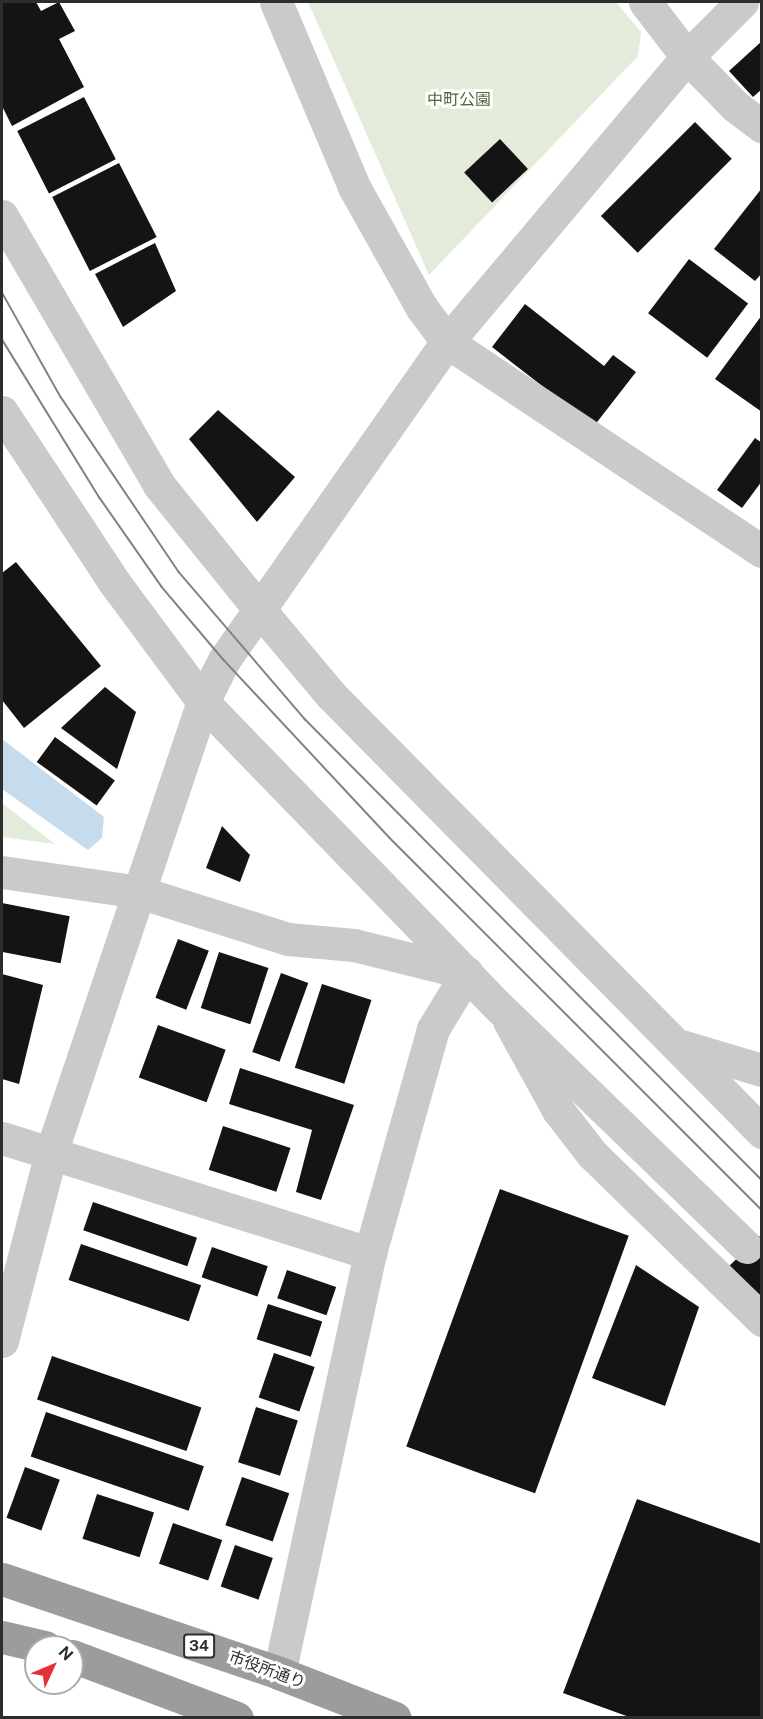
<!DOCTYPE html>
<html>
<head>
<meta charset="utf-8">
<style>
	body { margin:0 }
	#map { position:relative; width:763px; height:1719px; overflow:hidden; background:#fff; font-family:"Public Sans","Noto Sans JP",sans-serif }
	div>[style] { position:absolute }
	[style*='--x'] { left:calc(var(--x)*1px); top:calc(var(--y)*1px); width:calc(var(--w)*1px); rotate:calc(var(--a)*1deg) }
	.green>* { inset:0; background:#e3ebda }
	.water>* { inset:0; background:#c6dbeb }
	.building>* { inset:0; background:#141414; transform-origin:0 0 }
	.minor>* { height:33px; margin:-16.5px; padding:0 16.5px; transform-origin:16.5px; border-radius:16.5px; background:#cacaca }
	.tertiary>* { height:33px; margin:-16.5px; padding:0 16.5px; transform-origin:16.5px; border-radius:16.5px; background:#cacaca }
	.trunk>* { height:33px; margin:-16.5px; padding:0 16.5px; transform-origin:16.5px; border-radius:16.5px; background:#9c9c9c }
	.tram>* { height:1.5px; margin:-0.75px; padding:0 0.75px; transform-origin:0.75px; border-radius:0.75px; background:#828282 }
	span { translate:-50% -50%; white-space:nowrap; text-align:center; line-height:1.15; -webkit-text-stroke:6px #fff; paint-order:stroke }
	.shield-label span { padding:2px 4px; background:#fff; border:2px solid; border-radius:4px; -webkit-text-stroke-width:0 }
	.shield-label { font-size:15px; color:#2d2d2d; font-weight:700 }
	.park-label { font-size:16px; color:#4f683a }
	.street-label { font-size:16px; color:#2d2d2d }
	.frame { position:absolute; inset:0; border:3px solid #2d2d2d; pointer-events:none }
	.north { position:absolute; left:24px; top:1635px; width:60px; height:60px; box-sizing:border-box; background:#fff; border:2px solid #ababab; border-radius:50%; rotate:46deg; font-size:16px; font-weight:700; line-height:24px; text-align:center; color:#2d2d2d }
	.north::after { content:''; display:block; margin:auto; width:21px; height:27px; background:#e52e36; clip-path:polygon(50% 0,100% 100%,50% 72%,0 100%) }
</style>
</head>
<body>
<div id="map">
	<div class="green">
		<i style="clip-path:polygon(308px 2px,616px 2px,641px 32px,638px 56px,429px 275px)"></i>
		<i style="clip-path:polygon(2px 803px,55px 844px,2px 837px)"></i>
	</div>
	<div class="water">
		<i style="clip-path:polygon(2px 739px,104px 817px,102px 838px,88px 850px,2px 789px)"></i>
	</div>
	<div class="building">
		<i style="clip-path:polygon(2px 2px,36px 2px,41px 11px,59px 2px,75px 31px,59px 39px,84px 87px,12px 126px,2px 106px)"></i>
		<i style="clip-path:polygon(762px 41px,762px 89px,753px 97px,729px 71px)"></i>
		<i style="left:84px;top:97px;width:70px;height:75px;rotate:63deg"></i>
		<i style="left:695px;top:122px;width:52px;height:133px;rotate:45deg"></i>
		<i style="left:500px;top:139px;width:41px;height:49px;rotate:47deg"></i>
		<i style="left:119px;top:163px;width:83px;height:75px;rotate:63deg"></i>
		<i style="clip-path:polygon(762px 188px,762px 273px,755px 281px,714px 249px)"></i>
		<i style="clip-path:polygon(155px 243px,176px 291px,123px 327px,95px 274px)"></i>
		<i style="left:689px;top:259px;width:74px;height:68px;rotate:37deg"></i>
		<i style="clip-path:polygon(525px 304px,604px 366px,613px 355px,636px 372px,594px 426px,492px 347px)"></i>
		<i style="clip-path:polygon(762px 315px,762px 412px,715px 379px)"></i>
		<i style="clip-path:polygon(218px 410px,295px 477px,257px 522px,189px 439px)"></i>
		<i style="clip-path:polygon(755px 438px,762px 443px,762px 481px,742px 508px,717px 490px)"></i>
		<i style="clip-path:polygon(16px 562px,101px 666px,24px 728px,2px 700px,2px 573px)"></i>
		<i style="clip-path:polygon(105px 687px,136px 712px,117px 769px,61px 728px)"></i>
		<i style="left:55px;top:737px;width:74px;height:31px;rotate:36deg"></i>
		<i style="clip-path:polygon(222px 826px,250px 855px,240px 882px,206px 868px)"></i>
		<i style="left:2px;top:903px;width:69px;height:48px;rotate:11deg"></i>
		<i style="left:178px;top:939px;width:33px;height:63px;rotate:21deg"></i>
		<i style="left:219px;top:952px;width:52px;height:59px;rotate:18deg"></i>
		<i style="left:281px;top:973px;width:29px;height:84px;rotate:20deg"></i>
		<i style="clip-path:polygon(2px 974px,43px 985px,19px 1084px,2px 1079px)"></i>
		<i style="left:322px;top:984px;width:52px;height:88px;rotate:18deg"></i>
		<i style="left:158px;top:1025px;width:72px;height:56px;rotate:20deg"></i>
		<i style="clip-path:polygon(240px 1068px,354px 1105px,321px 1200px,296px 1192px,312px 1130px,229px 1104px)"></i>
		<i style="left:223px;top:1126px;width:71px;height:46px;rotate:18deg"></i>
		<i style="left:500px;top:1189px;width:137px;height:274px;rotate:20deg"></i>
		<i style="left:93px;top:1202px;width:110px;height:30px;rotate:19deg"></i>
		<i style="clip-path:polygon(762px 1234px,762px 1309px,723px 1272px)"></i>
		<i style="left:81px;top:1244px;width:127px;height:38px;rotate:19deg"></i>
		<i style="left:212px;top:1247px;width:59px;height:32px;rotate:19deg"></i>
		<i style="clip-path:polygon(636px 1265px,699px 1307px,665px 1406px,592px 1378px)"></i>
		<i style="left:287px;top:1270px;width:52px;height:30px;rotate:19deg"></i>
		<i style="left:268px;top:1304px;width:57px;height:37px;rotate:18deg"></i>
		<i style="left:274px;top:1353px;width:43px;height:47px;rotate:19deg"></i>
		<i style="left:52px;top:1356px;width:158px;height:46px;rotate:19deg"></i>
		<i style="left:256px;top:1407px;width:44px;height:58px;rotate:18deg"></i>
		<i style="left:46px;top:1412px;width:167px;height:47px;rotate:19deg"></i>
		<i style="left:25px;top:1467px;width:37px;height:54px;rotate:20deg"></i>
		<i style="left:242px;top:1477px;width:50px;height:51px;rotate:19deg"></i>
		<i style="left:97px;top:1494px;width:60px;height:47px;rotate:18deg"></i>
		<i style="clip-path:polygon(637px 1499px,762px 1544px,762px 1718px,632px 1718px,563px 1693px)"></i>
		<i style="left:173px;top:1523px;width:52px;height:43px;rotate:19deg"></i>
		<i style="left:235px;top:1545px;width:40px;height:44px;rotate:19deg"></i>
	</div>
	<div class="minor">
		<i style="--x:276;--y:2;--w:201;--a:67.1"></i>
		<i style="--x:354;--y:187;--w:139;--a:60.7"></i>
		<i style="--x:422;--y:308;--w:42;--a:53.7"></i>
		<i style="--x:447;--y:342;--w:378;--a:33.6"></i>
		<i style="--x:645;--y:2;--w:69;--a:52.6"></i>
		<i style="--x:687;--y:57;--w:69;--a:45.6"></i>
		<i style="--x:735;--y:106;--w:34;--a:37"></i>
		<i style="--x:2;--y:872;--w:138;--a:8.3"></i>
		<i style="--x:139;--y:892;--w:156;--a:17.5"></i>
		<i style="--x:288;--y:939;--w:66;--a:5.2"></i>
		<i style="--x:354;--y:945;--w:116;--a:13.9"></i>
		<i style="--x:467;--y:973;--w:66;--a:121.3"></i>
		<i style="--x:433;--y:1029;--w:233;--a:105.7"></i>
		<i style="--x:370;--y:1253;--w:430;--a:102.2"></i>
		<i style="--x:509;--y:1021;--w:102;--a:61.2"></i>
		<i style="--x:558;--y:1110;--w:56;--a:52.3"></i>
		<i style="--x:592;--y:1154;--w:238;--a:44.3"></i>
		<i style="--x:2;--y:1138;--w:386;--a:17.4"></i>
	</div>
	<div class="tertiary">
		<i style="--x:2;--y:216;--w:311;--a:59.7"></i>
		<i style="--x:159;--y:485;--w:159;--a:51.1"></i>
		<i style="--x:259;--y:609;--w:112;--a:50.1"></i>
		<i style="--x:331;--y:695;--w:614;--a:45.4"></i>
		<i style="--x:2;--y:412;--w:204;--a:56.6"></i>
		<i style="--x:114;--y:582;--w:149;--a:53.4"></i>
		<i style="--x:203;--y:702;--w:428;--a:45.9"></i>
		<i style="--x:501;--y:1009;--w:342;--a:44.1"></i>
		<i style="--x:678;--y:1045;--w:88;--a:16.6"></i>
		<i style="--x:2;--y:1341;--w:194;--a:-75.4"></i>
		<i style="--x:51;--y:1153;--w:476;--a:-71.4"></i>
		<i style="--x:203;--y:702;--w:47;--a:-63.4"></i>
		<i style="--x:224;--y:660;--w:388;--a:-55"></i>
		<i style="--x:447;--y:342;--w:373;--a:-49.9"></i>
		<i style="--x:687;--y:57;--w:78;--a:-45"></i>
	</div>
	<div class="trunk">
		<i style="--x:2;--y:1579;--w:293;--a:18.7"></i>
		<i style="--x:279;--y:1673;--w:124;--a:21.2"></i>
		<i style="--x:2;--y:1637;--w:44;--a:13.1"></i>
		<i style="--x:72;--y:1656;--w:176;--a:20.6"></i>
	</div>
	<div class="tram">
		<i style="--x:2;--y:292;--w:120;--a:60.7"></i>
		<i style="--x:61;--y:397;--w:211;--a:56"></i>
		<i style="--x:179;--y:572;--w:194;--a:49.4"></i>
		<i style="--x:305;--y:719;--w:649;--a:45.25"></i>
		<i style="--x:2;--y:339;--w:187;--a:58.4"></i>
		<i style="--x:100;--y:498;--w:108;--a:55.1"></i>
		<i style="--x:162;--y:587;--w:96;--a:49.7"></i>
		<i style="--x:224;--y:660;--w:243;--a:47"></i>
		<i style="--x:390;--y:838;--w:526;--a:45"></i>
	</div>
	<div class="shield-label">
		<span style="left:199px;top:1646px">34</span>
	</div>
	<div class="park-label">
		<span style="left:459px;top:100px">中町公園</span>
	</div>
	<div class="street-label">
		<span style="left:267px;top:1670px;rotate:20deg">市役所通り</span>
	</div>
	<div class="frame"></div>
	<div class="north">N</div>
</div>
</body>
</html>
